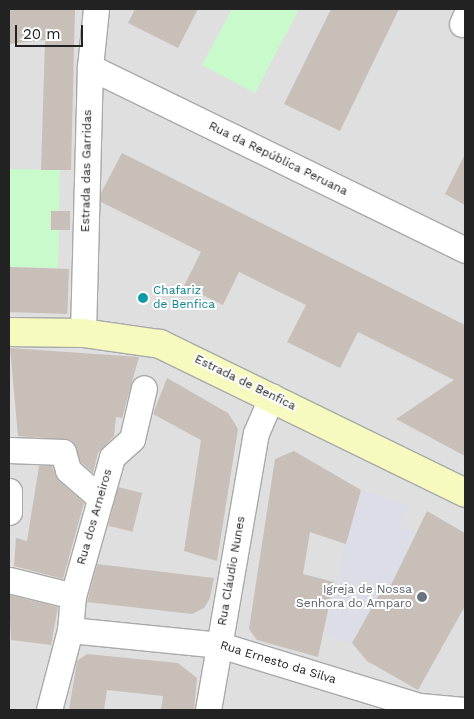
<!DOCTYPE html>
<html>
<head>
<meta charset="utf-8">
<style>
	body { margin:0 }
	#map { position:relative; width:474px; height:719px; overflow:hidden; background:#f2efe9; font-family:"Work Sans",sans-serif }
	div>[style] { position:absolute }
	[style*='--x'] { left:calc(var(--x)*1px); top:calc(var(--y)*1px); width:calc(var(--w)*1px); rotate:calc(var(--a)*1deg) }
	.residential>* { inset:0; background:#e0dfdf; transform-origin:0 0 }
	.park>* { inset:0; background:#c8facc }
	.plaza>* { inset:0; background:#dddde8 }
	.building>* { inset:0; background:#c7bfb8; transform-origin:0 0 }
	.roads { filter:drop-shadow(1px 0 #a9a9a9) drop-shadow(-1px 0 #a9a9a9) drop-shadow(0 1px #a9a9a9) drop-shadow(0 -1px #a9a9a9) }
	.street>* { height:25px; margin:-12.5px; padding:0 12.5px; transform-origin:12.5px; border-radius:12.5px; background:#fff }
	.secondary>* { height:28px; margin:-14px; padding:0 14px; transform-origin:14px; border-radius:14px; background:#f7fabf }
	.dots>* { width:14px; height:14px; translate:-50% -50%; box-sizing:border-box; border:2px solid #fff; border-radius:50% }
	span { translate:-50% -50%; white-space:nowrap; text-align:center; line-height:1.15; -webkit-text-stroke:4px #fff; paint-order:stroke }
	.street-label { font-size:12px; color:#222 }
	.culture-label { font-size:12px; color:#0d838f }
	.left { translate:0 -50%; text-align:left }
	.worship-label { font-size:12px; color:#5b616d }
	.right { translate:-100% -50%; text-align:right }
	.frame { position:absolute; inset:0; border:10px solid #222; pointer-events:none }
	.scale { position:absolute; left:15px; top:25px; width:68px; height:22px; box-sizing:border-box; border:2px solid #222; border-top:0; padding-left:6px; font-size:15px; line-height:18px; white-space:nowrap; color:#222; -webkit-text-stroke:4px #fff; paint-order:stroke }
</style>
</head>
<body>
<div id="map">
	<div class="residential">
		<i style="left:9px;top:9px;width:456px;height:701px"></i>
	</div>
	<div class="park">
		<i style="clip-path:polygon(232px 9px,299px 9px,255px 93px,202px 65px)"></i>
		<i style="clip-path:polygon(9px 169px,60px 170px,59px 211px,51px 211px,50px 230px,59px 230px,58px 268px,9px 267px)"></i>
	</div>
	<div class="plaza">
		<i style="clip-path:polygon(361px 490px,409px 505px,399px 525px,415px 532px,390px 587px,384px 587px,352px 643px,324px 635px,333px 604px,329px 602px)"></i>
	</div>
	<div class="building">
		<i style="clip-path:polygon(75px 9px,71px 170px,41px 170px,45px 40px,9px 44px,9px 10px)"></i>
		<i style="clip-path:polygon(135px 9px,198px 9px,178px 48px,128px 23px)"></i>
		<i style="clip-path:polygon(331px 9px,399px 9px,340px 131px,284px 104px)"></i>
		<i style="clip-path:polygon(122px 153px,465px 325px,465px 456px,396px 419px,454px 380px,358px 332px,340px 368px,287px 342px,306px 305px,239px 272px,223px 305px,184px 286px,201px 252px,101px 202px,101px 193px)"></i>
		<i style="clip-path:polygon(465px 154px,465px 205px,445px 194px)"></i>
		<i style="left:51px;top:211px;width:19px;height:19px"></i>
		<i style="left:9px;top:267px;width:60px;height:45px;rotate:2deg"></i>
		<i style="clip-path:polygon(10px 348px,139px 357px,122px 418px,116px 417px,114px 436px,98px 453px,93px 473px,81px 462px,71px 440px,18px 436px)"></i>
		<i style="clip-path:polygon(167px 378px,228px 413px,238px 429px,217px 561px,184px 551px,201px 440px,153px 414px)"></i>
		<i style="clip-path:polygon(294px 451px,361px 490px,346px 544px,310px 532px,303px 574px,334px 582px,318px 657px,257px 640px,249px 629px,275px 459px)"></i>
		<i style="clip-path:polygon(39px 466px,52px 466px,59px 481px,84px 503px,63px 579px,14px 566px,16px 538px,27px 541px)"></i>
		<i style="left:118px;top:487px;width:25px;height:40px;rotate:14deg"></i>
		<i style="clip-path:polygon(427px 511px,465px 533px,465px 606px,418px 690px,367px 661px,352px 643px,384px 586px,390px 587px)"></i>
		<i style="clip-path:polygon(97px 564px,214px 578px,210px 598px,204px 608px,192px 614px,87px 602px)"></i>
		<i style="clip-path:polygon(9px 595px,58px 607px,51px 645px,11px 640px)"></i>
		<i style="clip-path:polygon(87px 654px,178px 663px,197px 678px,194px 710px,161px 710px,163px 696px,107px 690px,104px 710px,69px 710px,77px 661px)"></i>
	</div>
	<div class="roads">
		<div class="street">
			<i style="--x:462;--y:24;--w:8;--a:-67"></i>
			<i style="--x:90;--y:67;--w:417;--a:26"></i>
			<i style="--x:83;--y:333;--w:266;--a:-88.5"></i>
			<i style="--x:90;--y:67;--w:58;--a:-84.1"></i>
			<i style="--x:9;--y:450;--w:54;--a:2.1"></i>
			<i style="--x:63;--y:452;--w:19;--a:74"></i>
			<i style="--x:68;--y:470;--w:43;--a:41.2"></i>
			<i style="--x:9;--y:491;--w:21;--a:90"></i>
			<i style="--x:9;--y:580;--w:66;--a:14"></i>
			<i style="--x:73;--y:596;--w:34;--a:95"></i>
			<i style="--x:70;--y:630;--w:151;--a:5.7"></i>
			<i style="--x:220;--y:645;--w:209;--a:17"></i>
			<i style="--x:420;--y:706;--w:44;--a:5.2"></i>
			<i style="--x:73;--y:596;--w:144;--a:-74.3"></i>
			<i style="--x:112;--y:457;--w:27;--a:-42"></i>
			<i style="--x:132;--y:439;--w:52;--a:-76.8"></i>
			<i style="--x:49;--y:710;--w:83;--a:-75.3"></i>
			<i style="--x:208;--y:710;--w:281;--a:-80.2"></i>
			<i style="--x:256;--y:433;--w:40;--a:-66.6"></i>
		</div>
		<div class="secondary">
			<i style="--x:9;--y:332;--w:74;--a:0.8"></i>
			<i style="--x:83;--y:333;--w:78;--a:8.1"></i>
			<i style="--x:160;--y:344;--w:339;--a:26"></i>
		</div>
	</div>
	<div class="dots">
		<i style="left:143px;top:298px;background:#0f9aa8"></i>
		<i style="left:422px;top:597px;background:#6b7280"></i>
	</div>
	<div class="street-label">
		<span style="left:278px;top:159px;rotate:26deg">Rua da República Peruana</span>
		<span style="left:87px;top:171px;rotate:-89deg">Estrada das Garridas</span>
		<span style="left:245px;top:383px;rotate:26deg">Estrada de Benfica</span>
		<span style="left:95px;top:517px;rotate:-74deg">Rua dos Arneiros</span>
		<span style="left:232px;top:571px;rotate:-80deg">Rua Cláudio Nunes</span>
		<span style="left:278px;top:663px;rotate:17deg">Rua Ernesto da Silva</span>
	</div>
	<div class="culture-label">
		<span class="left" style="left:153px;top:298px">Chafariz<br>de Benfica</span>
	</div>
	<div class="worship-label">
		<span class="right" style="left:412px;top:597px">Igreja de Nossa<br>Senhora do Amparo</span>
	</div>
	<div class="frame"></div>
	<div class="scale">20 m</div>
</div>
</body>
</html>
